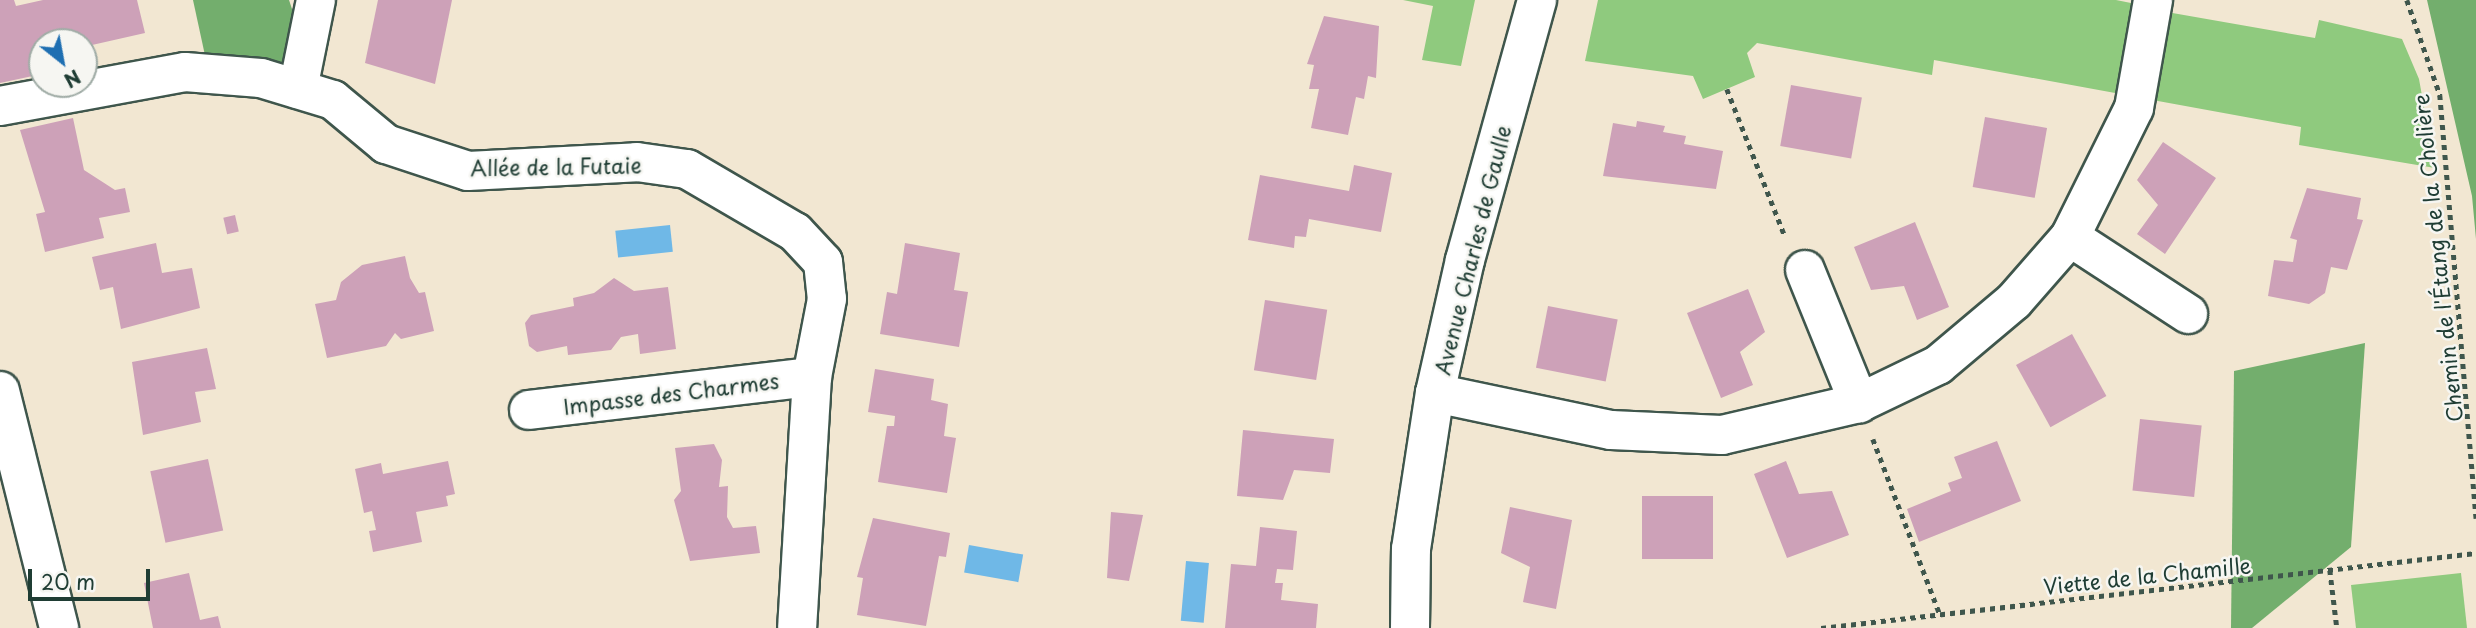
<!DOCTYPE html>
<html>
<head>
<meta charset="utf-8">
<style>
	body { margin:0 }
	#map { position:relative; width:2476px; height:628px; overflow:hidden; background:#f2e7d2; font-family:"Playpen Sans",sans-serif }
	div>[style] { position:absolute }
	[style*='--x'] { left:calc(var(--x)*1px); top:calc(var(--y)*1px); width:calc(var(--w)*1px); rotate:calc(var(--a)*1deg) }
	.green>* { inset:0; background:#8fca7e }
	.forest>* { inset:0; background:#73ae6d }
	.water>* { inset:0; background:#6fb8e7; transform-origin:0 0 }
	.building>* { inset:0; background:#cda1b8; transform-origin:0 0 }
	.path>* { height:4.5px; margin-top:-2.25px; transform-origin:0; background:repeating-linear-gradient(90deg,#3f564c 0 5px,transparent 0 10px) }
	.roads { filter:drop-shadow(2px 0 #3f564c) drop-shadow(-2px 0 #3f564c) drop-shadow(0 2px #3f564c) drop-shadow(0 -2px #3f564c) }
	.minor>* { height:38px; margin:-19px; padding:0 19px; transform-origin:19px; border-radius:19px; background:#fff }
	span { translate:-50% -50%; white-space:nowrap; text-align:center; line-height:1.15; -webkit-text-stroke:5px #f6f6f2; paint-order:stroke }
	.street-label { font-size:21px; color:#1f3d34 }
	.north { position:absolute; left:28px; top:28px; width:70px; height:70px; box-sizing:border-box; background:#f6f6f2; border:2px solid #a0aca6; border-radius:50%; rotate:149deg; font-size:19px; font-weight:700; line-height:28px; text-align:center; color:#1f3d34 }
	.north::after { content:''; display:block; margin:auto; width:24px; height:32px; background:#1f6fb2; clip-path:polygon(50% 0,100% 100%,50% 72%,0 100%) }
	.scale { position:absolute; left:28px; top:569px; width:122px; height:32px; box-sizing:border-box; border:4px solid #1f3d34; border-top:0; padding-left:9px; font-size:21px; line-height:24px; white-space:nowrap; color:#1f3d34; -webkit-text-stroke:5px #f6f6f2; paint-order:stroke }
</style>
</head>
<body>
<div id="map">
	<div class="green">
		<i style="clip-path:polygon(1403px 0,1475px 0,1461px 66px,1422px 60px,1433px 6px)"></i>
		<i style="clip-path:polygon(1598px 0,2116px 0,2141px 5px,2126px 95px,1934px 60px,1932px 75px,1757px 43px,1747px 53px,1755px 77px,1703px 99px,1693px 76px,1585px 61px)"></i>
		<i style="clip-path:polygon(2161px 11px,2315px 38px,2319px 20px,2402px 39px,2419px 79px,2435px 168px,2299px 145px,2301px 127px,2147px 99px)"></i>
		<i style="clip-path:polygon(2461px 573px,2467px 628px,2356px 628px,2351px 585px)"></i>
	</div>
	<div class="forest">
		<i style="clip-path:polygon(193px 0,289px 0,298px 27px,298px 89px,206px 60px)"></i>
		<i style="clip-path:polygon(2427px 0,2476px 0,2476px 239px,2472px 196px)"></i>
		<i style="clip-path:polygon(2365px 343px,2351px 547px,2252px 628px,2231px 628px,2234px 371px)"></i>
	</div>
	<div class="water">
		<i style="left:670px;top:225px;width:27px;height:55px;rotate:84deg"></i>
		<i style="left:969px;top:545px;width:55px;height:28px;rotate:10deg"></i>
		<i style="left:1186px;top:561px;width:23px;height:60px;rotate:5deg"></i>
	</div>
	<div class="building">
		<i style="clip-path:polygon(0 0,14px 0,16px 6px,43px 0,137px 0,145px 33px,92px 45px,95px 63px,84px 65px,84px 42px,42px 42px,42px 74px,0 83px)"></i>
		<i style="clip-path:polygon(378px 0,452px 0,435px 84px,365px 63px)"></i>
		<i style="clip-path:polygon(1324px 16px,1379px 26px,1376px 78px,1368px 76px,1364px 99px,1356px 97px,1348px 135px,1311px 128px,1319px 89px,1309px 89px,1314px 65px,1307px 64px)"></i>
		<i style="left:1791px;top:85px;width:72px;height:62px;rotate:10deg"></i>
		<i style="left:1985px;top:117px;width:63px;height:71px;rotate:10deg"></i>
		<i style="clip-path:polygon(73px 118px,84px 170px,115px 190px,125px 188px,130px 212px,99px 218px,104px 238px,45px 252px,36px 214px,45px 212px,20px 130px)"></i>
		<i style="clip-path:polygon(1637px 121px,1665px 126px,1663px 132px,1686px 136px,1684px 144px,1723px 151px,1716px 189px,1603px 176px,1613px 123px,1636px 127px)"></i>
		<i style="clip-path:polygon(2163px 142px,2216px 178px,2165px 254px,2137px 234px,2158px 205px,2137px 180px)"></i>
		<i style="clip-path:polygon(1354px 165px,1392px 173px,1381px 232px,1309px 219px,1306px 237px,1295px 236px,1294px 248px,1248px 240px,1260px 175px,1349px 191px)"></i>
		<i style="clip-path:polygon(2307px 188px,2361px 198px,2357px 219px,2363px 220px,2347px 270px,2331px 267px,2325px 293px,2309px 304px,2268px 296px,2274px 260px,2293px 262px,2297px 240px,2290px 238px)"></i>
		<i style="left:235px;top:215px;width:17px;height:12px;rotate:77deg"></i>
		<i style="clip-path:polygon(1915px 222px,1949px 307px,1917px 320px,1904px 286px,1871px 290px,1854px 247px)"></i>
		<i style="clip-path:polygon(156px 243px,162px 273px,192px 268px,200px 308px,121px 329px,113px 287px,100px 290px,92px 257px)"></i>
		<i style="clip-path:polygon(905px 243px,960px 253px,954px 290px,968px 292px,959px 347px,880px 334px,887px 292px,897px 294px)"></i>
		<i style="clip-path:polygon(405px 256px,410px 278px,419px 293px,425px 292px,434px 331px,401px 339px,395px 333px,386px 346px,327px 358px,315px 304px,336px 300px,341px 282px,362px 265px)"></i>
		<i style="clip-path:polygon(614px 278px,634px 291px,668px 287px,676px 349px,640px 354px,638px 334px,621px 337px,611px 350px,568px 355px,567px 346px,537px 352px,529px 346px,525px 323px,531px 315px,574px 306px,573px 298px,594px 293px)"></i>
		<i style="clip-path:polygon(1748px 289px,1765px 332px,1740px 352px,1753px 385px,1721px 398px,1687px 313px)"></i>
		<i style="left:1265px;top:300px;width:63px;height:71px;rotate:9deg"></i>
		<i style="left:1548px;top:306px;width:71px;height:63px;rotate:11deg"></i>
		<i style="left:2072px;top:334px;width:71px;height:64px;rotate:61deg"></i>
		<i style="clip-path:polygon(207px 348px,216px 389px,195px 392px,201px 422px,143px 435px,132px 362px)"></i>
		<i style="clip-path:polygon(875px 369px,934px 379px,931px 400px,948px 404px,944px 436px,956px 438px,947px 493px,878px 482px,887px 426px,894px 426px,895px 416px,868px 412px)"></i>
		<i style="left:2140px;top:419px;width:62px;height:72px;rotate:6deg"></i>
		<i style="clip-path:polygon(1243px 430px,1334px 439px,1330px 473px,1294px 470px,1283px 500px,1237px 496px)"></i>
		<i style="clip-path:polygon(1997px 441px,2021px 501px,1919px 542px,1907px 509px,1951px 491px,1948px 483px,1962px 478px,1954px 457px)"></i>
		<i style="clip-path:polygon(714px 444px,722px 460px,719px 487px,728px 486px,727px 517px,733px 528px,756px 526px,760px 553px,690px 561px,674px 500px,681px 491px,675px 448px)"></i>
		<i style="left:208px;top:459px;width:73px;height:59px;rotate:78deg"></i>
		<i style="clip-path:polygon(448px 461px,455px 494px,446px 496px,448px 506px,416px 512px,422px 542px,373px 552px,369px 531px,376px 530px,372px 511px,364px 513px,355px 469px,381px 463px,383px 474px)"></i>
		<i style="clip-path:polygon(1786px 461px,1799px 494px,1832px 491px,1849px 535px,1787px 558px,1754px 474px)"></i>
		<i style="left:1642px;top:496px;width:71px;height:63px"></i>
		<i style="clip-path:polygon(1510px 507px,1572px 520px,1556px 609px,1523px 602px,1530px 567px,1501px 553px)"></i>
		<i style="clip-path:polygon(1111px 512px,1143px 515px,1129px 581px,1107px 578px)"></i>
		<i style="clip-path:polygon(873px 518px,950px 533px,946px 557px,939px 556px,926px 626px,857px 615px,863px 578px,857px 577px)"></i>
		<i style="clip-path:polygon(1260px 527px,1297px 531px,1293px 570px,1277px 569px,1275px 583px,1283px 583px,1281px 600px,1318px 604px,1316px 628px,1225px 628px,1231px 564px,1256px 566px)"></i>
		<i style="clip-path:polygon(189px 573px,200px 620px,218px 616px,221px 628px,153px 628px,144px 583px)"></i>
	</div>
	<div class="path">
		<i style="--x:2407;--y:0;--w:101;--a:70.8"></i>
		<i style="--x:2440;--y:95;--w:425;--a:85.1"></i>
		<i style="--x:1727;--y:89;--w:158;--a:68.5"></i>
		<i style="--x:1873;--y:439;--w:187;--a:69.1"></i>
		<i style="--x:2330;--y:570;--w:58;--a:83.1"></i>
		<i style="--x:1821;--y:628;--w:659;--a:-6.53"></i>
	</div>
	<div class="roads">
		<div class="minor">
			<i style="--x:298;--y:89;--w:91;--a:-78.6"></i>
			<i style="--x:0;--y:106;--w:188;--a:-10.4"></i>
			<i style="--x:185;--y:72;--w:76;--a:4.5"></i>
			<i style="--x:261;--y:78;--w:75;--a:17"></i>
			<i style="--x:333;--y:100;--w:69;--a:39.7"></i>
			<i style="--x:386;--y:144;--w:86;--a:18.2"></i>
			<i style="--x:468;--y:171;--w:169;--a:-3"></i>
			<i style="--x:637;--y:162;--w:50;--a:8"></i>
			<i style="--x:687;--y:169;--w:125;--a:30.3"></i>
			<i style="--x:795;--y:232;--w:41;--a:47"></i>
			<i style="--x:823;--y:262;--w:37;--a:84"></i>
			<i style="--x:827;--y:299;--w:79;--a:100.9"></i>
			<i style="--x:812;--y:377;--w:251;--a:93.4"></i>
			<i style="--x:2070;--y:237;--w:141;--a:33.1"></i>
			<i style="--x:1805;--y:270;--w:144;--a:67.9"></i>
			<i style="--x:0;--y:391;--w:244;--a:76"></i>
			<i style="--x:1435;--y:393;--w:180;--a:11.9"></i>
			<i style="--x:1611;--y:430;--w:111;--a:2.6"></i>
			<i style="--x:1722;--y:435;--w:141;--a:-13.1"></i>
			<i style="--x:1859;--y:403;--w:88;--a:-25.7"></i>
			<i style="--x:1938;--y:365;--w:99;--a:-40.1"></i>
			<i style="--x:2014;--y:301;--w:85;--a:-48.8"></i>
			<i style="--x:2070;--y:237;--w:144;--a:-63.6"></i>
			<i style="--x:2134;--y:108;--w:110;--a:-80"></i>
			<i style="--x:529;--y:410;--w:285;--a:-6.7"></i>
			<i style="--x:1410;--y:628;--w:79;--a:-89.3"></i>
			<i style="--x:1411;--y:549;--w:158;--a:-81.3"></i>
			<i style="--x:1435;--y:393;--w:136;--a:-77.3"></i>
			<i style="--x:1465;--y:260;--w:270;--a:-74.5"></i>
		</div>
	</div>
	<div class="street-label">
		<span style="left:556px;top:166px;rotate:-1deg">Allée de la Futaie</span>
		<span style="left:1472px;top:250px;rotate:-76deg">Avenue Charles de Gaulle</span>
		<span style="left:2437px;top:258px;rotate:-96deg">Chemin de l'Étang de la Cholière</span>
		<span style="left:671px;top:393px;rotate:-7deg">Impasse des Charmes</span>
		<span style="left:2147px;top:575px;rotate:-6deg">Viette de la Chamille</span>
	</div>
	<div class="north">N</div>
	<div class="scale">20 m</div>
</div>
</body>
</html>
